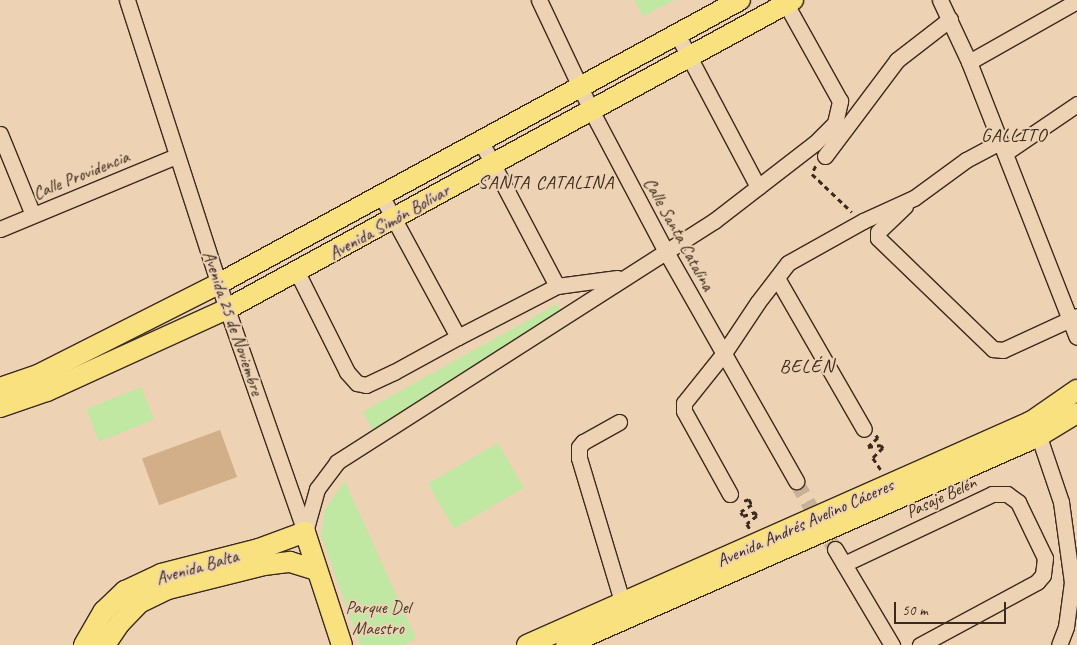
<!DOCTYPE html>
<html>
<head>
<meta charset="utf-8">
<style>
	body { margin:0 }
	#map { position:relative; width:1077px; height:645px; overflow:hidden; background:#edd3b4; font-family:Caveat,sans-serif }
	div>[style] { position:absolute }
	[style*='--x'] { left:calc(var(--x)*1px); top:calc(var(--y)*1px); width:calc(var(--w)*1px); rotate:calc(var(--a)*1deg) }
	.green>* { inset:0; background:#c0e8a3; transform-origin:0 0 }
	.building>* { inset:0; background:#d2af88; transform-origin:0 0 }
	.minor-tunnel>* { height:15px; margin-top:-7.5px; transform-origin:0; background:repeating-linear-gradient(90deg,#c9b196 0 15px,transparent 0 23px) }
	.path>* { height:2.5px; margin-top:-1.25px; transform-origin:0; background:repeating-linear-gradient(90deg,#3b2a1e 0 5px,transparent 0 9px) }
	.roads { filter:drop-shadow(1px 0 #3b2a1e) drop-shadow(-1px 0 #3b2a1e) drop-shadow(0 1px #3b2a1e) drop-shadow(0 -1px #3b2a1e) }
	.minor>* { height:15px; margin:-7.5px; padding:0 7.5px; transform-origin:7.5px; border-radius:7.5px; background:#edd3b4 }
	.major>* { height:20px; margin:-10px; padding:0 10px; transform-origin:10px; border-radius:10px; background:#fae180 }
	span { translate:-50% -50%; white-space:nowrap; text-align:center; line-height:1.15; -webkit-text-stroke:4px #edd3b4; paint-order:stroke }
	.street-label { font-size:18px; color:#3b2a1e }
	.park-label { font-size:18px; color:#483d2b }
	.neighbourhood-label { font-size:19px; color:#3b2a1e; letter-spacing:1px }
	.scale { position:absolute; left:894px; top:602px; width:112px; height:22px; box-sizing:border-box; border:2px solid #3b2a1e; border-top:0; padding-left:6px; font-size:15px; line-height:18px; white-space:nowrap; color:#3b2a1e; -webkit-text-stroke:4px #edd3b4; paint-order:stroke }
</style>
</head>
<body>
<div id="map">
	<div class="green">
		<i style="clip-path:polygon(634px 0,674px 0,643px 16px)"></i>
		<i style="left:557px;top:304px;width:25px;height:222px;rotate:61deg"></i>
		<i style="left:141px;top:387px;width:35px;height:59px;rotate:68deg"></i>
		<i style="left:498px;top:443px;width:52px;height:81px;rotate:60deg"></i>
		<i style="clip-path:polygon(345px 481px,416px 639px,402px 645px,360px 645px,321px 535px,325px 509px)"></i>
	</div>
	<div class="building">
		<i style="left:220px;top:430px;width:50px;height:83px;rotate:70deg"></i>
	</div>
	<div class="minor-tunnel">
		<i style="--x:796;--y:481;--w:78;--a:60.2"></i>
	</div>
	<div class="path">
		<i style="--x:816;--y:166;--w:9;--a:117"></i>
		<i style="--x:812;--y:174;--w:55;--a:43.5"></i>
		<i style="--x:876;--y:435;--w:4;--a:56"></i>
		<i style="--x:878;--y:438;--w:13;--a:138"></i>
		<i style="--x:868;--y:447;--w:13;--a:-9"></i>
		<i style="--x:881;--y:445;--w:4;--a:56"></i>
		<i style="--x:883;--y:448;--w:14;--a:135"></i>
		<i style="--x:873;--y:458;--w:14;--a:56"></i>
		<i style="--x:744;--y:501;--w:5;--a:-22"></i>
		<i style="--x:749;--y:499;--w:7;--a:63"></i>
		<i style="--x:752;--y:505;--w:13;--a:148"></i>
		<i style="--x:741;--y:512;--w:4;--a:63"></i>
		<i style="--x:743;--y:516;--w:13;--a:-18"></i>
		<i style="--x:755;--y:512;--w:4;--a:63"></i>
		<i style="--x:757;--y:516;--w:13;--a:141"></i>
		<i style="--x:747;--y:524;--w:6;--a:59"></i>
	</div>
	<div class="roads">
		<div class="minor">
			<i style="--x:127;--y:0;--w:325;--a:72.1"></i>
			<i style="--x:227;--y:309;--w:236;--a:70.7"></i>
			<i style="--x:539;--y:0;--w:122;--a:64.7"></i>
			<i style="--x:591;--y:110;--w:158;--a:62.1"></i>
			<i style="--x:665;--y:250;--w:266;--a:60.4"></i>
			<i style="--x:940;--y:0;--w:68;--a:64.9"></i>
			<i style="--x:969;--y:62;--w:295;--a:68.6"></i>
			<i style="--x:677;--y:34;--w:173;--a:62.1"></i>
			<i style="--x:969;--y:62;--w:124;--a:-29.5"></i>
			<i style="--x:0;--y:134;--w:87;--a:67.8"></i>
			<i style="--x:1005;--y:153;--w:87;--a:-34.2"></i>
			<i style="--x:825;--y:156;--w:120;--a:-53.1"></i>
			<i style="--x:897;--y:60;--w:67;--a:-37.7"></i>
			<i style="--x:905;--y:206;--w:37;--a:136"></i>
			<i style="--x:878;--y:232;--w:6;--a:90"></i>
			<i style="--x:878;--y:238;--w:160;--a:44"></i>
			<i style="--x:993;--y:349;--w:10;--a:6"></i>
			<i style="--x:1003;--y:350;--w:81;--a:-24.7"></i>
			<i style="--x:0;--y:229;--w:191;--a:-22.5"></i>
			<i style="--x:297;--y:272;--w:112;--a:63.4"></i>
			<i style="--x:347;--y:372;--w:15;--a:48"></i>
			<i style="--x:357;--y:383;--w:9;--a:13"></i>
			<i style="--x:366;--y:385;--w:31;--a:-25"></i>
			<i style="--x:394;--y:372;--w:73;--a:-28.7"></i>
			<i style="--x:458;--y:337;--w:159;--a:-118.5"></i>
			<i style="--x:777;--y:278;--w:174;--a:60.1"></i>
			<i style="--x:557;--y:286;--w:61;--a:-7.6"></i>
			<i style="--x:458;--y:337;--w:111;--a:-27.3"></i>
			<i style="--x:557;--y:286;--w:163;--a:-117.8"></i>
			<i style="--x:619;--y:422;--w:41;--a:150.9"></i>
			<i style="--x:583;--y:442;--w:6;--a:129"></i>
			<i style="--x:579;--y:447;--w:11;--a:90"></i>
			<i style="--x:579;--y:458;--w:160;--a:73.3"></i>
			<i style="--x:1036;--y:428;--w:78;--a:71.3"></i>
			<i style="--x:1061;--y:502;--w:81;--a:82.2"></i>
			<i style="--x:1072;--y:582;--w:45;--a:97.6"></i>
			<i style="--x:1066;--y:627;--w:19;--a:111"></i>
			<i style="--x:730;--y:494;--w:95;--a:-119"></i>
			<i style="--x:684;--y:411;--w:8;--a:-90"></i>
			<i style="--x:684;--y:403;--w:64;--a:-51.3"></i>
			<i style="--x:724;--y:353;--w:61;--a:-56.3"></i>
			<i style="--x:758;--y:302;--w:49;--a:-52.4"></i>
			<i style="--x:788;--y:263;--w:86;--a:-29.2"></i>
			<i style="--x:863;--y:221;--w:56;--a:-24.3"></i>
			<i style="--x:914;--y:198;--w:64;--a:-36.2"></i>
			<i style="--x:966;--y:160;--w:38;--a:-28"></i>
			<i style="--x:305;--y:532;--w:45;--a:-74.4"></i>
			<i style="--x:317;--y:489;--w:34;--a:-53"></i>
			<i style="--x:337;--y:462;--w:447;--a:-32.6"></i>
			<i style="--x:714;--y:221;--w:128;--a:-37.7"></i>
			<i style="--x:815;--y:143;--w:28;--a:-45"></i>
			<i style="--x:835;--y:123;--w:23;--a:-77"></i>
			<i style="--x:840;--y:101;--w:111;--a:-119.1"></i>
			<i style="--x:835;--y:549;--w:112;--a:59.3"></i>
			<i style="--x:844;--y:564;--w:164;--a:-25.3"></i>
			<i style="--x:992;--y:494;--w:15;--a:0"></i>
			<i style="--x:1007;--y:494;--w:14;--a:36"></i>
			<i style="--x:1018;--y:502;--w:62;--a:64.3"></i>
			<i style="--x:1045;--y:558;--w:17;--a:97"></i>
			<i style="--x:1043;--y:575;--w:9;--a:131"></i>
			<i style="--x:1037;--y:582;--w:133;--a:151.7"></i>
		</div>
		<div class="major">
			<i style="--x:0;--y:388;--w:40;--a:-18.9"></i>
			<i style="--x:38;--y:375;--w:204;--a:-26.8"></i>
			<i style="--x:220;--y:283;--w:592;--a:-28.56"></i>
			<i style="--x:0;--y:407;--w:50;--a:-18.8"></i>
			<i style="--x:47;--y:391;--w:198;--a:-24.5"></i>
			<i style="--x:227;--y:309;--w:645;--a:-28.63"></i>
			<i style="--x:84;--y:645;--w:39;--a:-60"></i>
			<i style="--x:104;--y:611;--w:29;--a:-44"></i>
			<i style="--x:125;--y:591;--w:40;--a:-25"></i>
			<i style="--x:161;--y:574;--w:101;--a:-14.3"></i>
			<i style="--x:259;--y:549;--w:49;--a:-20.3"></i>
			<i style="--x:305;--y:532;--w:119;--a:71.9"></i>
			<i style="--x:105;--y:645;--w:27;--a:-56"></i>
			<i style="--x:120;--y:623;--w:28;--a:-46"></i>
			<i style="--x:139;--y:603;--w:32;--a:-26"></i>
			<i style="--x:168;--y:589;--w:99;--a:-14"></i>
			<i style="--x:264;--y:565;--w:26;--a:-7"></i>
			<i style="--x:290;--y:562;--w:28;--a:17"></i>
			<i style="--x:527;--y:645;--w:552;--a:-23.92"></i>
			<i style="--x:1032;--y:421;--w:55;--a:-34.6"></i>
			<i style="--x:566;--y:645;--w:517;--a:-23.84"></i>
			<i style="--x:1039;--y:436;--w:44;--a:-31.2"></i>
		</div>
	</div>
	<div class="street-label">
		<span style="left:81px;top:175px;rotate:-22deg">Calle Providencia</span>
		<span style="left:389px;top:222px;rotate:-29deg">Avenida Simón Bolívar</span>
		<span style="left:679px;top:234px;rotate:61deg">Calle Santa Catalina</span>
		<span style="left:233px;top:323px;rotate:71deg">Avenida 25 de Noviembre</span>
		<span style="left:941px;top:497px;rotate:-25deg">Pasaje Belén</span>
		<span style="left:805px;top:523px;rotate:-24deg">Avenida Andrés Avelino Cáceres</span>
		<span style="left:197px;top:567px;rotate:-16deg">Avenida Balta</span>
	</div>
	<div class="park-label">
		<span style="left:378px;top:618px">Parque Del<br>Maestro</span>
	</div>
	<div class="neighbourhood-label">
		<span style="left:1014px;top:136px">GALLITO</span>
		<span style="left:546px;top:183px">SANTA CATALINA</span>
		<span style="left:807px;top:367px">BELÉN</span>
	</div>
	<div class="scale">50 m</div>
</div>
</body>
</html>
